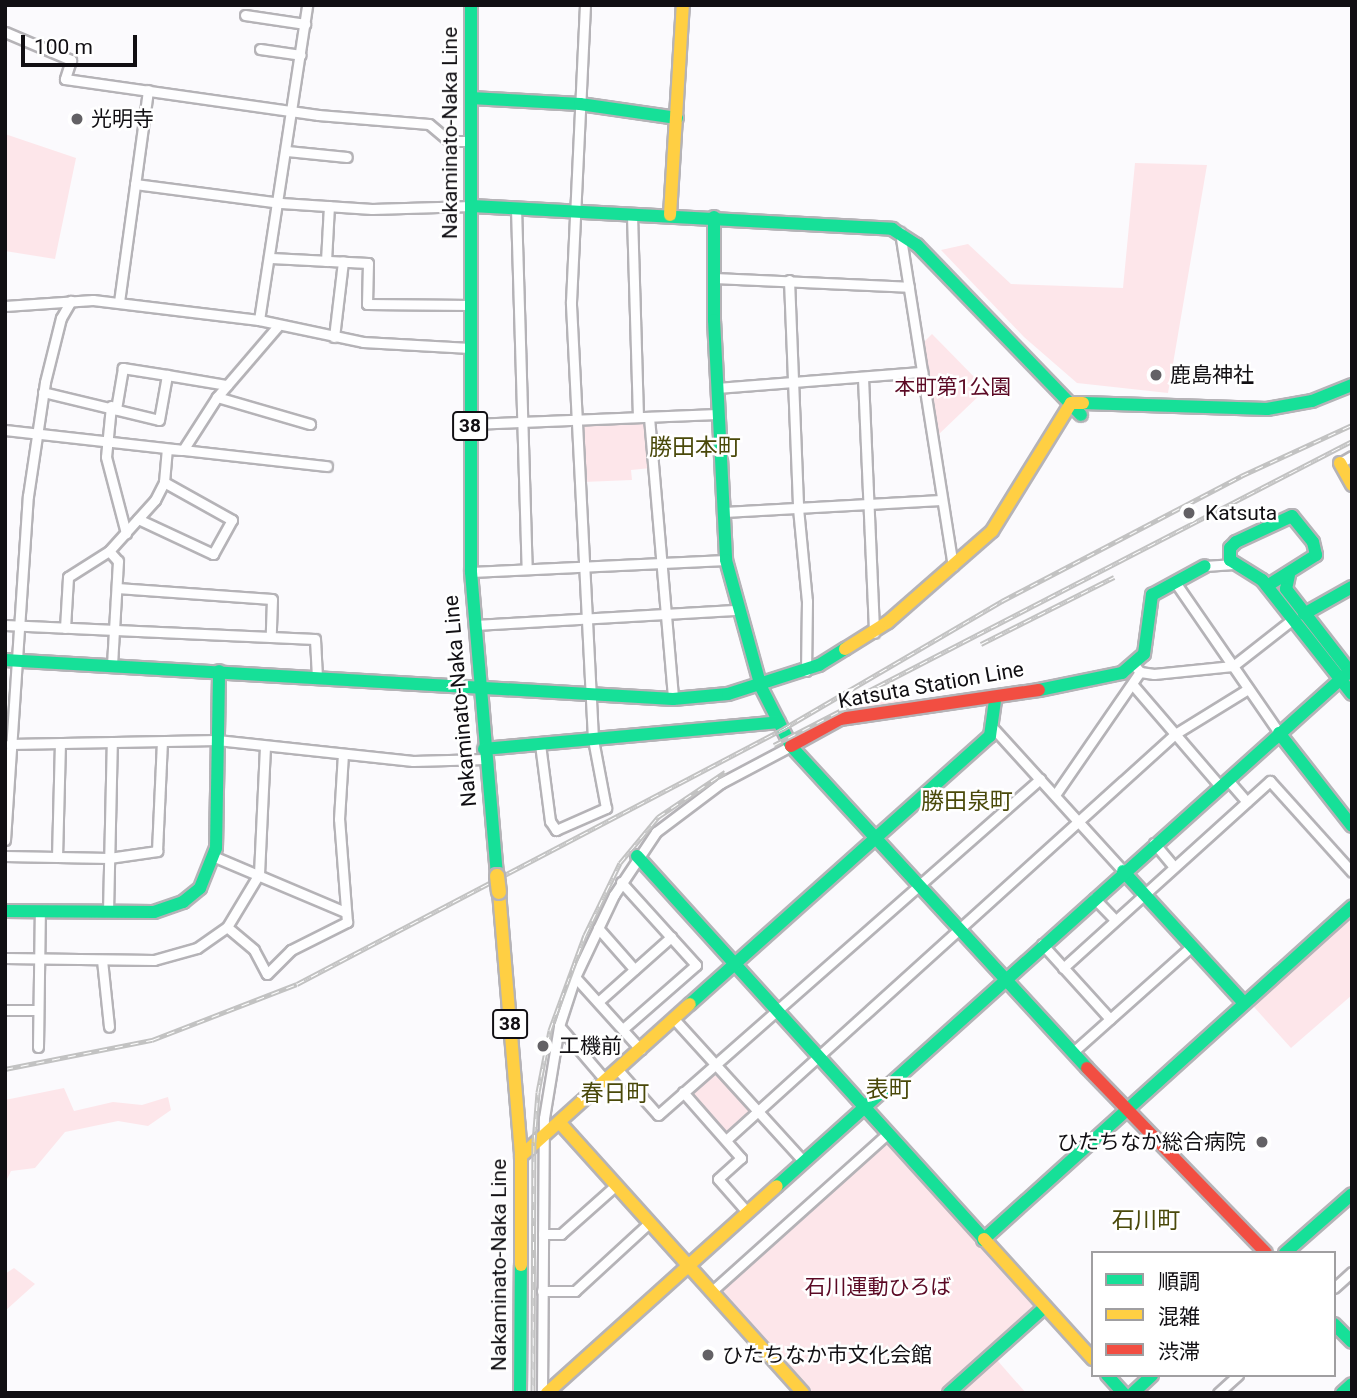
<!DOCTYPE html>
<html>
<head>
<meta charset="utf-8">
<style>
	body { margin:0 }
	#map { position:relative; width:1357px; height:1398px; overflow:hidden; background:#fbfafd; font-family:Roboto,"Noto Sans JP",sans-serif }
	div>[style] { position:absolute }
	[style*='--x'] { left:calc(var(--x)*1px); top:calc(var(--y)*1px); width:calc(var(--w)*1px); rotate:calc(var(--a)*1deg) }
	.green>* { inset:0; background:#fde6ea; transform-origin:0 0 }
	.roads { filter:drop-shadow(2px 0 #b5b3b7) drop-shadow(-2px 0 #b5b3b7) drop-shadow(0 2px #b5b3b7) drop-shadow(0 -2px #b5b3b7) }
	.street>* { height:9px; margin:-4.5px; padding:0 4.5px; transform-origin:4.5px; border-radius:4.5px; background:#fefeff }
	.fast>* { height:12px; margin:-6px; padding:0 6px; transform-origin:6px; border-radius:6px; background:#16e098 }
	.slow>* { height:12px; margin:-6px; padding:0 6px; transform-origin:6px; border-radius:6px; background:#ffcf43 }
	.jam>* { height:12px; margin:-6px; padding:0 6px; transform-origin:6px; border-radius:6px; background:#f24e42 }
	.rail>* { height:5px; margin-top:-2.5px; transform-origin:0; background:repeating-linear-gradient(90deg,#fff 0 8px,#c2c2c2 0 16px); box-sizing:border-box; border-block:2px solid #c2c2c2 }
	.bridges { filter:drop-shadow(2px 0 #b5b3b7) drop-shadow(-2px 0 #b5b3b7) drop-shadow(0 2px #b5b3b7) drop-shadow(0 -2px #b5b3b7) }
	.slow-bridge>* { height:14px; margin:-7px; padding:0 7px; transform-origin:7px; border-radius:7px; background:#ffcf43 }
	.dots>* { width:19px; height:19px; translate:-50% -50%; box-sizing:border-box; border:4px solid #fff; border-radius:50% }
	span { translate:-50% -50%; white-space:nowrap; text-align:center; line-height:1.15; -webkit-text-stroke:5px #fff; paint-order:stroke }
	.shield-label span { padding:2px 5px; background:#fff; border:2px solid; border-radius:5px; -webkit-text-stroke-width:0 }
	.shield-label { font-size:19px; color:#110f13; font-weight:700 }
	.poi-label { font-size:21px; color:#110f13 }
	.left { translate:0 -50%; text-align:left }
	.right { translate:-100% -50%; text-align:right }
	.street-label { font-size:21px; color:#110f13 }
	.park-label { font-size:21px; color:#5b0924 }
	.neighbourhood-label { font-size:23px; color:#4a490a }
	.frame { position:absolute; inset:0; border:7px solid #110f13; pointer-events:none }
	.legend { position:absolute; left:1091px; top:1251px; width:245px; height:126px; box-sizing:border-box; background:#fff; border:2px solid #a09fa1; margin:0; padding:9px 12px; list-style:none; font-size:21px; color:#110f13 }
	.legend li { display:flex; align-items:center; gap:14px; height:35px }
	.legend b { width:35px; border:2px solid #a09fa1 }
	.scale { position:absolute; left:21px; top:35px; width:116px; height:32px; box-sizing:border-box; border:4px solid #110f13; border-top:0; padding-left:9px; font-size:21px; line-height:24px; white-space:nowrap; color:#110f13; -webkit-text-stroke:5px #fff; paint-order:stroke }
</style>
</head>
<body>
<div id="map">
	<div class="green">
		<i style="clip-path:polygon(5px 134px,76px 158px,55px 259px,5px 251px)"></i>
		<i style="clip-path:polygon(1135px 163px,1207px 165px,1168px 393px,1077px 383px,1024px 337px,941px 250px,968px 244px,1011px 284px,1123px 288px)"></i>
		<i style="clip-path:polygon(932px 334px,986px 389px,937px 436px,923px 343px)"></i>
		<i style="clip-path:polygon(643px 421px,648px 425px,651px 468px,631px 470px,632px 480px,583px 482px,581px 426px)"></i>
		<i style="clip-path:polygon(900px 686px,905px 707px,859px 714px,857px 707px)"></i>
		<i style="clip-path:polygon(1350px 916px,1352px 995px,1291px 1048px,1254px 1007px,1265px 991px)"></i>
		<i style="left:716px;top:1063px;width:63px;height:44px;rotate:48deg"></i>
		<i style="clip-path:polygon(64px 1088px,74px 1111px,113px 1102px,142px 1105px,168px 1097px,171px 1110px,148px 1126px,118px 1121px,65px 1132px,35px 1168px,11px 1171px,5px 1183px,5px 1100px)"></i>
		<i style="clip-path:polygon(881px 1144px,891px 1145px,1036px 1308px,943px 1393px,812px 1393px,723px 1291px,724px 1286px)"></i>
		<i style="clip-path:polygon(14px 1268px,35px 1284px,5px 1311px,5px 1274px)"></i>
		<i style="clip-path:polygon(997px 1360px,1026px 1393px,962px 1393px)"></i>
	</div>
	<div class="roads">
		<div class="street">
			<i style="--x:245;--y:15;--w:61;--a:8.5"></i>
			<i style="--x:5;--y:32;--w:72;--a:23"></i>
			<i style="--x:71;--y:60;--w:20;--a:108"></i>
			<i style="--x:65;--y:79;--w:256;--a:8.1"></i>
			<i style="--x:318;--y:115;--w:111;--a:4.6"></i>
			<i style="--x:429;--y:124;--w:26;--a:40"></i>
			<i style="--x:449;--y:141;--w:22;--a:0"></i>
			<i style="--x:260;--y:49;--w:41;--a:8.3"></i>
			<i style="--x:287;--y:151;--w:60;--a:5.7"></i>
			<i style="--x:135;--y:184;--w:147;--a:7.4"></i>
			<i style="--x:281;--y:203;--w:91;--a:3.8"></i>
			<i style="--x:372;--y:209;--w:100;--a:-1.7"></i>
			<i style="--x:516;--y:208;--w:361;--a:88.3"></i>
			<i style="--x:632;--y:215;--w:202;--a:88.3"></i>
			<i style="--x:900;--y:232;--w:338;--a:81"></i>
			<i style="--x:271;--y:258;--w:97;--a:3"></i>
			<i style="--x:368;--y:263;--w:41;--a:91.4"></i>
			<i style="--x:367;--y:304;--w:103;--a:0.6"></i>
			<i style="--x:326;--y:261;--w:55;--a:-86.9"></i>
			<i style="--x:713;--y:278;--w:196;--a:2.6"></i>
			<i style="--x:789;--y:280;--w:228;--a:87.7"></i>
			<i style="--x:798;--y:508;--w:93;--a:84.5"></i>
			<i style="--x:807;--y:601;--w:70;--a:90.8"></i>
			<i style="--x:119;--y:302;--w:214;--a:-82.2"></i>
			<i style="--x:5;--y:306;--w:88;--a:-3.9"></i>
			<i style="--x:93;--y:300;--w:167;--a:6.9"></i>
			<i style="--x:259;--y:320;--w:319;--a:-81.3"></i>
			<i style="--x:259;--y:320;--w:106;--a:11.9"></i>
			<i style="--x:363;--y:342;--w:107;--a:3.2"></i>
			<i style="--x:334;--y:337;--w:76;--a:-83.2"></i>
			<i style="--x:167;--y:375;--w:61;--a:9.5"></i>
			<i style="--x:863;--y:378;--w:255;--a:87.5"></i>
			<i style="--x:718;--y:388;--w:205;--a:-4.5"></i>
			<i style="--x:43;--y:392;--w:119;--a:13.6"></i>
			<i style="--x:159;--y:420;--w:46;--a:-79.9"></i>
			<i style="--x:167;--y:375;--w:45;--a:-171"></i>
			<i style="--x:123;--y:368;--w:42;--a:99.7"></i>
			<i style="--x:217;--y:397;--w:97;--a:16.2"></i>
			<i style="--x:111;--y:406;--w:51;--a:95.6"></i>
			<i style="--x:106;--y:457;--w:79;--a:75.3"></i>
			<i style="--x:649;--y:417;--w:283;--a:85.1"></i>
			<i style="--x:470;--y:424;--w:249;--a:-2.3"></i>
			<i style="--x:5;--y:430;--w:324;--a:6.4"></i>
			<i style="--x:1340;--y:463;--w:14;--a:-30"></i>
			<i style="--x:724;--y:512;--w:217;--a:-3.2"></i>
			<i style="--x:138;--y:519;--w:83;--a:25"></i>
			<i style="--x:213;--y:554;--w:39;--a:-61"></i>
			<i style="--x:232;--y:520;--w:78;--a:-150.8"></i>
			<i style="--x:109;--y:551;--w:13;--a:48"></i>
			<i style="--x:118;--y:561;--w:104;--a:93.3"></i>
			<i style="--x:1205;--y:566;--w:29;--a:-4"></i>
			<i style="--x:471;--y:572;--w:255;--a:-2.7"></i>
			<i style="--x:1175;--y:582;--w:183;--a:55.4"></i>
			<i style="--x:117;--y:588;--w:155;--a:4.1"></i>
			<i style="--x:272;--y:599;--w:38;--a:92"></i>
			<i style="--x:5;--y:625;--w:310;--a:2.6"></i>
			<i style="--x:315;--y:639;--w:37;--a:87"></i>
			<i style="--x:475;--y:625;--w:264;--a:-3.3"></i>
			<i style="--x:65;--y:628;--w:51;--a:-86.6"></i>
			<i style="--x:68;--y:577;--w:49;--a:-32.4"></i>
			<i style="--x:109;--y:551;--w:69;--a:-48"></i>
			<i style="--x:155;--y:500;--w:20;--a:-63"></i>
			<i style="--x:164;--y:482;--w:33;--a:-85"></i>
			<i style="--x:167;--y:449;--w:16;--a:4"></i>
			<i style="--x:183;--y:450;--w:63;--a:-57.3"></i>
			<i style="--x:217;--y:397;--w:92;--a:-49.4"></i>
			<i style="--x:1135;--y:666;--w:8;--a:50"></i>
			<i style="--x:1140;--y:672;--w:14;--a:8"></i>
			<i style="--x:1154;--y:674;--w:79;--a:-5.8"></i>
			<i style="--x:1233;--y:666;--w:76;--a:-38.1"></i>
			<i style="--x:1133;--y:685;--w:132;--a:49.3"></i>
			<i style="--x:994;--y:729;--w:192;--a:47.7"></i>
			<i style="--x:10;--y:744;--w:207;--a:-1.1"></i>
			<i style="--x:217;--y:740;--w:197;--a:6.1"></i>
			<i style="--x:413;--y:761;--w:72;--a:-1.6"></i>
			<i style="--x:540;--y:744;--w:78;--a:82.6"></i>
			<i style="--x:550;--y:821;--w:11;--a:56"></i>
			<i style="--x:556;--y:830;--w:55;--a:-23.7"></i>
			<i style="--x:606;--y:808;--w:70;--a:-100.7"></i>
			<i style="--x:593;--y:739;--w:438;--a:-92.9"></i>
			<i style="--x:571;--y:302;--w:297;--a:-87.3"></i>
			<i style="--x:1227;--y:779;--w:30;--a:49"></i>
			<i style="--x:1055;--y:795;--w:150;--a:-55.4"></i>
			<i style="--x:5;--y:840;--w:345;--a:-86.2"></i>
			<i style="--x:28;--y:496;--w:115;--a:-81.5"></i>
			<i style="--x:45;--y:382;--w:66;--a:-76"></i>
			<i style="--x:61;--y:318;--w:20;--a:-60"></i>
			<i style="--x:1154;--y:843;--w:31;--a:50"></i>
			<i style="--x:5;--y:856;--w:104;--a:1.1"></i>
			<i style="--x:109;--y:858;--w:49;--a:-8.3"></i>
			<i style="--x:157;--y:851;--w:109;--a:-87.4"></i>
			<i style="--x:57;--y:857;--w:114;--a:-88.5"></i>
			<i style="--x:215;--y:857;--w:141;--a:22.9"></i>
			<i style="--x:621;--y:882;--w:112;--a:47.9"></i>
			<i style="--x:696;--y:965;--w:97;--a:138.8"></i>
			<i style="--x:1094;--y:898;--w:30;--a:46"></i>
			<i style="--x:108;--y:912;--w:170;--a:-88.7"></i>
			<i style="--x:227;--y:927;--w:35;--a:40"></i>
			<i style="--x:254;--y:950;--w:27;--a:62"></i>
			<i style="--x:267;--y:974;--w:34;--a:-45"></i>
			<i style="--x:291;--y:950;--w:63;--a:-26.6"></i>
			<i style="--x:347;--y:922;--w:103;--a:-94.4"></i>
			<i style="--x:339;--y:819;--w:65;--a:-86.5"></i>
			<i style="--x:598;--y:928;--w:55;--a:48.7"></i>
			<i style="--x:1042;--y:944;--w:101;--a:47.8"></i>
			<i style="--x:5;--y:958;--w:149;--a:0.8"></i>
			<i style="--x:154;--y:960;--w:45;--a:-15.6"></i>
			<i style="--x:197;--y:948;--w:37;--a:-35"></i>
			<i style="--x:227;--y:927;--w:62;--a:-58.9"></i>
			<i style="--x:259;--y:874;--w:128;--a:-87.3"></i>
			<i style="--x:102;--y:960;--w:67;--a:84"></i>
			<i style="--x:1063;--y:968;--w:279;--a:-42.1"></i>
			<i style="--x:1270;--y:781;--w:122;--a:48"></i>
			<i style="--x:575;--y:977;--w:98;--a:47.9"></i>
			<i style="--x:598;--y:1002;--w:98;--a:-41.7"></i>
			<i style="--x:5;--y:1010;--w:32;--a:0"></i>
			<i style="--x:674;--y:1019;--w:192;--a:47.7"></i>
			<i style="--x:559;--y:1026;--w:72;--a:49.5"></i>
			<i style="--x:38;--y:1047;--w:136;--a:-89.2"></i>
			<i style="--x:1073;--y:1052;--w:159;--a:-41.7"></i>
			<i style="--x:618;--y:1070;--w:60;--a:48.4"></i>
			<i style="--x:658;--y:1115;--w:509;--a:-41.33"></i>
			<i style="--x:683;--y:1092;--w:88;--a:48.7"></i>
			<i style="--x:741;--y:1158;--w:31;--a:138"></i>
			<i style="--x:718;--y:1179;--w:44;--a:48.7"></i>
			<i style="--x:726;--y:1140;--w:605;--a:-42.12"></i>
			<i style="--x:1175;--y:734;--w:86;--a:-31.7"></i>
			<i style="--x:543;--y:1234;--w:18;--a:0"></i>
			<i style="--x:561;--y:1234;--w:74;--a:-41.7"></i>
			<i style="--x:1334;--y:1288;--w:24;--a:-42"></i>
			<i style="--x:542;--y:1291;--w:33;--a:0"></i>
			<i style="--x:575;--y:1291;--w:102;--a:-42.6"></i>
			<i style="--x:712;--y:1291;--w:235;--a:-41.9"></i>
			<i style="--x:542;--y:1393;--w:275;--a:-89.6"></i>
			<i style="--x:544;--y:1118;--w:93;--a:-80.7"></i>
			<i style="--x:559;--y:1026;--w:52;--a:-71.9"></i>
			<i style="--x:575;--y:977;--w:91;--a:-64.6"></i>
			<i style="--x:614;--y:895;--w:76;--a:-56.3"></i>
			<i style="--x:656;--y:832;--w:81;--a:-37"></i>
			<i style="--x:721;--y:783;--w:79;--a:-27.9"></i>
			<i style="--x:1218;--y:1393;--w:27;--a:-42"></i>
		</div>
		<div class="fast">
			<i style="--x:471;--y:5;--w:567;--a:90"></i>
			<i style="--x:471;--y:572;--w:305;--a:85.1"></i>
			<i style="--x:471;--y:98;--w:109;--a:3.2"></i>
			<i style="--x:580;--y:104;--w:98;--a:8.2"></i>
			<i style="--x:472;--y:206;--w:421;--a:3.1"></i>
			<i style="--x:892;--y:229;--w:30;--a:33"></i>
			<i style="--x:917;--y:245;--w:236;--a:46"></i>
			<i style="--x:714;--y:217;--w:103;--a:90"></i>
			<i style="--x:714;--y:320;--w:240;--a:87.1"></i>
			<i style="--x:726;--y:560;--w:132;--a:74.6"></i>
			<i style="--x:761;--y:687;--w:66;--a:63"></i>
			<i style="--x:791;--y:746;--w:437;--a:47.4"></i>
			<i style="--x:1083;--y:403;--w:184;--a:1.9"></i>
			<i style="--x:1267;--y:409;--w:46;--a:-10.1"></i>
			<i style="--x:1312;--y:401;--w:43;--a:-21.8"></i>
			<i style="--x:1289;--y:575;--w:14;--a:102"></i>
			<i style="--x:1286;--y:589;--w:108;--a:52.2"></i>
			<i style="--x:1267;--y:586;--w:58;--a:-32.3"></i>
			<i style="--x:1316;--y:555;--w:13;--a:-103"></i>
			<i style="--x:1313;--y:542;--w:33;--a:-129"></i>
			<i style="--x:1292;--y:516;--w:62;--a:155.1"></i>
			<i style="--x:1236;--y:542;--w:8;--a:135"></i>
			<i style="--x:1230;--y:548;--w:12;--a:90"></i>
			<i style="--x:1230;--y:560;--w:38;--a:32"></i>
			<i style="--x:1262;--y:580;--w:145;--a:51.7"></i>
			<i style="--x:1304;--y:614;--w:55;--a:-29.4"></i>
			<i style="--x:5;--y:660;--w:669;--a:3.34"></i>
			<i style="--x:673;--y:699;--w:55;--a:-5.2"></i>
			<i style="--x:728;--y:694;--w:96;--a:-17.7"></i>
			<i style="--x:819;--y:665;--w:31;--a:-32"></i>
			<i style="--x:1039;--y:690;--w:85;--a:-11.6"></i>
			<i style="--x:1122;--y:673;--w:29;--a:-41"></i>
			<i style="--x:1144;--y:654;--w:60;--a:-82.3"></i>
			<i style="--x:1152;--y:595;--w:60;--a:-28.7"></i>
			<i style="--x:1279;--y:733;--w:118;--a:51.9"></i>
			<i style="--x:484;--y:749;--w:296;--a:-5.2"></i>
			<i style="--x:637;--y:856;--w:517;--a:47.82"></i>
			<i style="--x:1123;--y:871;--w:179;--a:47.5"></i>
			<i style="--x:5;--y:911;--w:149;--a:0.4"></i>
			<i style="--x:154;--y:912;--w:31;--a:-19"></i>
			<i style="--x:183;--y:902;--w:22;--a:-39"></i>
			<i style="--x:200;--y:888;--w:43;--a:-68.2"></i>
			<i style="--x:216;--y:848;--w:177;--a:-89"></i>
			<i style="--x:690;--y:1004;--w:402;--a:-41.8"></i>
			<i style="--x:990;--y:736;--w:37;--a:-82"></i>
			<i style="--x:777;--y:1186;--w:773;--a:-41.96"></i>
			<i style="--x:983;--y:1240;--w:498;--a:-42.1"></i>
			<i style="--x:1285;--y:1253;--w:89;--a:-41.4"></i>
			<i style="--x:1334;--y:1324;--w:25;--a:45"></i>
			<i style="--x:1107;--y:1375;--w:24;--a:48"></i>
			<i style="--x:520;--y:1393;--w:128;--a:-89.6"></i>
			<i style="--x:949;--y:1393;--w:129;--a:-41.9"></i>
			<i style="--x:1133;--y:1393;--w:26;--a:-43"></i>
			<i style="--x:1342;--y:1393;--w:13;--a:-42"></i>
		</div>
		<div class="slow">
			<i style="--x:670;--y:215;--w:210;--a:-86.5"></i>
			<i style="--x:1340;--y:463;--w:25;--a:61"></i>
			<i style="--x:845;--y:649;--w:51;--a:-32.1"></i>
			<i style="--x:888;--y:622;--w:138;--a:-41.2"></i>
			<i style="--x:992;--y:531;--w:150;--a:-58.3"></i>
			<i style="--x:1071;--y:403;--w:12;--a:0"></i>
			<i style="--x:499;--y:892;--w:265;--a:85.2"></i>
			<i style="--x:521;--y:1156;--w:109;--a:90"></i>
			<i style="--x:560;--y:1123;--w:363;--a:48"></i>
			<i style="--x:521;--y:1156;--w:227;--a:-42"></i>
			<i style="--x:984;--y:1239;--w:162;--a:47.8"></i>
			<i style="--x:547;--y:1393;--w:309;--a:-42"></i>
		</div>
		<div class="jam">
			<i style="--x:791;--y:746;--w:56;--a:-28.9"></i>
			<i style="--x:840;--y:719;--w:201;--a:-8.3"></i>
			<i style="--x:1087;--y:1068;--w:257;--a:45.9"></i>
		</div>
	</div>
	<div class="rail">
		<i style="--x:981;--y:644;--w:149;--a:-26.7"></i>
		<i style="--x:849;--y:701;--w:566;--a:-27.33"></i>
		<i style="--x:774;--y:745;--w:98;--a:-27.3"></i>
		<i style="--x:5;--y:1069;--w:150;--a:-11.2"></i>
		<i style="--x:152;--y:1040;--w:155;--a:-21.1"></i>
		<i style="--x:297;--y:984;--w:549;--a:-27.69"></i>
		<i style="--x:783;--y:729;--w:254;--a:-30.3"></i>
		<i style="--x:1002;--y:601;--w:270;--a:-27.6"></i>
		<i style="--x:1241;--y:476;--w:122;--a:-24.7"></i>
		<i style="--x:533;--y:1393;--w:251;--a:-89.8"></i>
		<i style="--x:534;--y:1142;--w:50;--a:-85.4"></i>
		<i style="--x:538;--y:1092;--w:63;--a:-79"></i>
		<i style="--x:550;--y:1030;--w:101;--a:-69.8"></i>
		<i style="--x:585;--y:935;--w:80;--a:-64.1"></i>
		<i style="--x:620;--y:863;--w:60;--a:-50.4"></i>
		<i style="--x:658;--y:817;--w:81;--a:-33.9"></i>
	</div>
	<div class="bridges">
		<div class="slow-bridge">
			<i style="--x:497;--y:876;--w:16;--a:83"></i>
		</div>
	</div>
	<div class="dots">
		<i style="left:77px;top:119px;background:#636165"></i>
		<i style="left:1156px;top:375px;background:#636165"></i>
		<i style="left:1189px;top:513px;background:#636165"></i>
		<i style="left:543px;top:1046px;background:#636165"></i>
		<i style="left:1262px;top:1142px;background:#636165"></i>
		<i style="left:708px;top:1355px;background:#636165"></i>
	</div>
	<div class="shield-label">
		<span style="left:470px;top:426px">38</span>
		<span style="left:510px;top:1024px">38</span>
	</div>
	<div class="poi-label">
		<span class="left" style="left:91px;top:119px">光明寺</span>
		<span class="left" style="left:1170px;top:375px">鹿島神社</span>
		<span class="left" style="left:1205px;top:513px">Katsuta</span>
		<span class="left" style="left:559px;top:1046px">工機前</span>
		<span class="right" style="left:1246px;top:1142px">ひたちなか総合病院</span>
		<span class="left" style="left:722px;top:1355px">ひたちなか市文化会館</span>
	</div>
	<div class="street-label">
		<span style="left:450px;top:133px;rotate:-90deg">Nakaminato-Naka Line</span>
		<span style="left:931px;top:685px;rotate:-10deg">Katsuta Station Line</span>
		<span style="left:460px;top:701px;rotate:-95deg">Nakaminato-Naka Line</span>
		<span style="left:499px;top:1265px;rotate:-90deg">Nakaminato-Naka Line</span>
	</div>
	<div class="park-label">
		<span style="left:953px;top:387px">本町第1公園</span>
		<span style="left:878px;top:1287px">石川運動ひろば</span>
	</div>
	<div class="neighbourhood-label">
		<span style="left:695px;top:448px">勝田本町</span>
		<span style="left:967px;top:802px">勝田泉町</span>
		<span style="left:889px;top:1090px">表町</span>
		<span style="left:615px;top:1094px">春日町</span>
		<span style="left:1146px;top:1221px">石川町</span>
	</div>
	<div class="frame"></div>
	<ul class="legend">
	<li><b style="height:9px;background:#16e098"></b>順調</li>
	<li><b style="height:9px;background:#ffcf43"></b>混雑</li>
	<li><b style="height:9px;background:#f24e42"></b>渋滞</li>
	</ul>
	<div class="scale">100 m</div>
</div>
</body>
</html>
